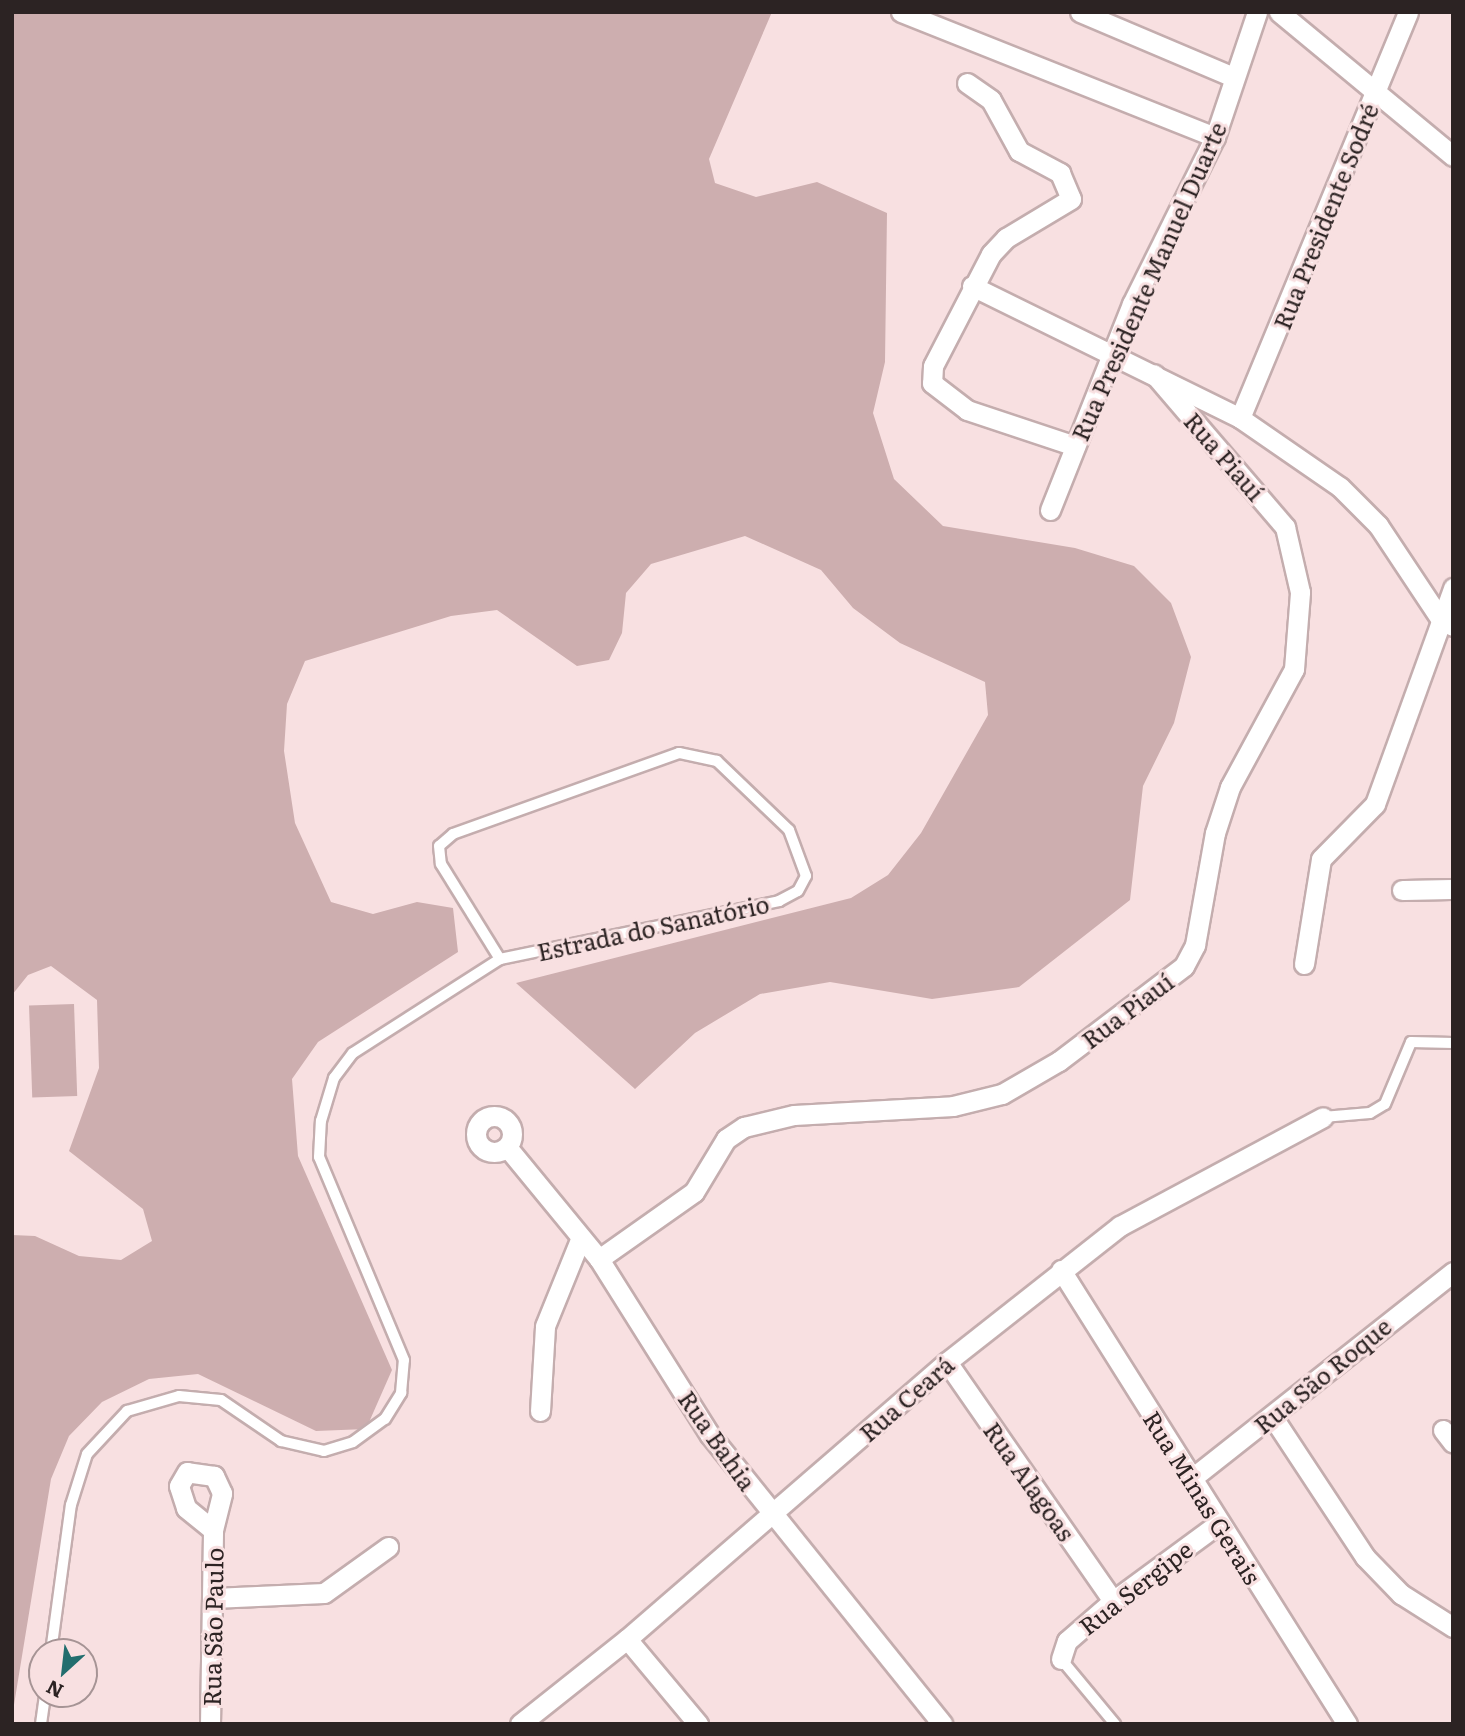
<!DOCTYPE html>
<html>
<head>
<meta charset="utf-8">
<style>
	body { margin:0 }
	#map { position:relative; width:1465px; height:1736px; overflow:hidden; background:#f8e0e1; font-family:Literata,serif }
	div>[style] { position:absolute }
	[style*='--x'] { left:calc(var(--x)*1px); top:calc(var(--y)*1px); width:calc(var(--w)*1px); rotate:calc(var(--a)*1deg) }
	.green>* { inset:0; background:#cdaeaf; transform-origin:0 0 }
	.roads { filter:drop-shadow(2px 0 #c4adae) drop-shadow(-2px 0 #c4adae) drop-shadow(0 2px #c4adae) drop-shadow(0 -2px #c4adae) }
	.service>* { height:10px; margin:-5px; padding:0 5px; transform-origin:5px; border-radius:5px; background:#fff }
	.minor>* { height:19px; margin:-9.5px; padding:0 9.5px; transform-origin:9.5px; border-radius:9.5px; background:#fff }
	.minor>.ring { margin:-9.5px; padding:0; box-sizing:content-box; background:none; border:19px solid #fff; border-radius:50% }
	span { translate:-50% -50%; white-space:nowrap; text-align:center; line-height:1.15; -webkit-text-stroke:6px #f8e0e1; paint-order:stroke }
	.street-label { font-size:24px; color:#2c2323 }
	.frame { position:absolute; inset:0; border:14px solid #2c2323; pointer-events:none }
	.north { position:absolute; left:28px; top:1638px; width:70px; height:70px; box-sizing:border-box; background:#f8e0e1; border:2px solid #a69495; border-radius:50%; rotate:207deg; font-size:19px; font-weight:700; line-height:28px; text-align:center; color:#2c2323 }
	.north::after { content:''; display:block; margin:auto; width:24px; height:32px; background:#226e6e; clip-path:polygon(50% 0,100% 100%,50% 72%,0 100%) }
</style>
</head>
<body>
<div id="map">
	<div class="green">
		<i style="clip-path:polygon(12px 12px,772px 12px,709px 159px,715px 183px,756px 197px,817px 182px,887px 213px,885px 362px,873px 413px,894px 479px,943px 526px,1075px 548px,1134px 566px,1171px 603px,1191px 657px,1174px 723px,1143px 786px,1130px 900px,1019px 987px,932px 999px,830px 982px,760px 994px,695px 1033px,635px 1089px,516px 983px,851px 898px,888px 875px,921px 833px,988px 715px,985px 682px,900px 643px,853px 608px,821px 570px,745px 536px,651px 564px,626px 593px,622px 633px,609px 660px,577px 666px,497px 610px,451px 616px,305px 661px,287px 704px,284px 751px,295px 823px,331px 902px,373px 914px,417px 902px,453px 908px,458px 952px,318px 1042px,292px 1079px,298px 1156px,392px 1370px,366px 1429px,316px 1431px,198px 1374px,149px 1379px,102px 1402px,69px 1436px,51px 1479px,12px 1717px,12px 1235px,35px 1236px,79px 1256px,121px 1260px,152px 1241px,143px 1209px,69px 1151px,99px 1068px,97px 1000px,51px 966px,28px 975px,12px 995px)"></i>
		<i style="left:74px;top:1004px;width:92px;height:45px;rotate:88deg"></i>
	</div>
	<div class="roads">
		<div class="service">
			<i style="--x:1323;--y:1117;--w:47;--a:-4.9"></i>
			<i style="--x:1370;--y:1113;--w:17;--a:-31"></i>
			<i style="--x:1385;--y:1104;--w:67;--a:-67.2"></i>
			<i style="--x:1411;--y:1042;--w:42;--a:1.4"></i>
			<i style="--x:51;--y:1652;--w:148;--a:-82.3"></i>
			<i style="--x:71;--y:1505;--w:53;--a:-72.6"></i>
			<i style="--x:87;--y:1454;--w:59;--a:-47.1"></i>
			<i style="--x:127;--y:1411;--w:54;--a:-16.1"></i>
			<i style="--x:179;--y:1396;--w:42;--a:5.4"></i>
			<i style="--x:221;--y:1400;--w:73;--a:34.3"></i>
			<i style="--x:281;--y:1441;--w:44;--a:13.1"></i>
			<i style="--x:324;--y:1451;--w:30;--a:-17"></i>
			<i style="--x:353;--y:1442;--w:39;--a:-36"></i>
			<i style="--x:385;--y:1419;--w:31;--a:-58"></i>
			<i style="--x:401;--y:1393;--w:33;--a:-85"></i>
			<i style="--x:404;--y:1360;--w:220;--a:-112.7"></i>
			<i style="--x:319;--y:1157;--w:36;--a:-87"></i>
			<i style="--x:321;--y:1121;--w:45;--a:-73.2"></i>
			<i style="--x:334;--y:1078;--w:31;--a:-53"></i>
			<i style="--x:353;--y:1053;--w:174;--a:-32.6"></i>
			<i style="--x:500;--y:959;--w:285;--a:-11.7"></i>
			<i style="--x:779;--y:901;--w:21;--a:-28"></i>
			<i style="--x:798;--y:891;--w:17;--a:-62"></i>
			<i style="--x:806;--y:876;--w:49;--a:-110.3"></i>
			<i style="--x:789;--y:830;--w:100;--a:-136.2"></i>
			<i style="--x:717;--y:761;--w:39;--a:-168"></i>
			<i style="--x:679;--y:753;--w:240;--a:160.3"></i>
			<i style="--x:453;--y:834;--w:18;--a:139"></i>
			<i style="--x:439;--y:846;--w:18;--a:84"></i>
			<i style="--x:441;--y:864;--w:112;--a:58.2"></i>
			<i style="--x:1061;--y:1659;--w:85;--a:50.3"></i>
			<i style="--x:41;--y:1724;--w:30;--a:-82"></i>
		</div>
		<div class="minor">
			<i style="--x:901;--y:12;--w:338;--a:21.7"></i>
			<i style="--x:1080;--y:12;--w:166;--a:23"></i>
			<i style="--x:1279;--y:12;--w:226;--a:39.6"></i>
			<i style="--x:967;--y:83;--w:29;--a:35"></i>
			<i style="--x:991;--y:100;--w:58;--a:61.2"></i>
			<i style="--x:1019;--y:151;--w:47;--a:28.2"></i>
			<i style="--x:1060;--y:173;--w:28;--a:67"></i>
			<i style="--x:1071;--y:199;--w:76;--a:149"></i>
			<i style="--x:1006;--y:238;--w:22;--a:133"></i>
			<i style="--x:991;--y:254;--w:126;--a:117.4"></i>
			<i style="--x:933;--y:366;--w:17;--a:93"></i>
			<i style="--x:932;--y:383;--w:44;--a:37.6"></i>
			<i style="--x:967;--y:410;--w:114;--a:18.4"></i>
			<i style="--x:972;--y:286;--w:299;--a:26.2"></i>
			<i style="--x:1240;--y:418;--w:121;--a:34.6"></i>
			<i style="--x:1340;--y:487;--w:54;--a:45"></i>
			<i style="--x:1378;--y:525;--w:114;--a:56.4"></i>
			<i style="--x:1441;--y:620;--w:13;--a:27"></i>
			<i style="--x:1240;--y:418;--w:439;--a:-67.5"></i>
			<i style="--x:1050;--y:510;--w:222;--a:-68.3"></i>
			<i style="--x:1132;--y:304;--w:186;--a:-63.6"></i>
			<i style="--x:1215;--y:137;--w:132;--a:-71.4"></i>
			<i style="--x:1402;--y:890;--w:51;--a:-1.1"></i>
			<i style="--x:1304;--y:964;--w:106;--a:-80.8"></i>
			<i style="--x:1321;--y:859;--w:77;--a:-45.5"></i>
			<i style="--x:1375;--y:804;--w:230;--a:-70.1"></i>
			<i class="ring" style="left:476px;top:1116px;width:17px;height:17px"></i>
			<i style="--x:507;--y:1147;--w:145;--a:50.6"></i>
			<i style="--x:599;--y:1259;--w:208;--a:57.8"></i>
			<i style="--x:710;--y:1435;--w:371;--a:51.2"></i>
			<i style="--x:599;--y:1259;--w:116;--a:-35.2"></i>
			<i style="--x:694;--y:1192;--w:62;--a:-58.9"></i>
			<i style="--x:726;--y:1139;--w:22;--a:-34"></i>
			<i style="--x:744;--y:1127;--w:51;--a:-13.5"></i>
			<i style="--x:794;--y:1115;--w:159;--a:-3.2"></i>
			<i style="--x:953;--y:1106;--w:50;--a:-13.8"></i>
			<i style="--x:1002;--y:1094;--w:66;--a:-30.1"></i>
			<i style="--x:1059;--y:1061;--w:157;--a:-37.2"></i>
			<i style="--x:1184;--y:966;--w:24;--a:-62"></i>
			<i style="--x:1195;--y:945;--w:114;--a:-79.9"></i>
			<i style="--x:1215;--y:833;--w:48;--a:-71.9"></i>
			<i style="--x:1230;--y:787;--w:134;--a:-61.5"></i>
			<i style="--x:1294;--y:669;--w:77;--a:-85.5"></i>
			<i style="--x:1300;--y:592;--w:67;--a:-103"></i>
			<i style="--x:1285;--y:527;--w:201;--a:-130.6"></i>
			<i style="--x:1061;--y:1270;--w:537;--a:57.79"></i>
			<i style="--x:947;--y:1362;--w:291;--a:55.2"></i>
			<i style="--x:540;--y:1411;--w:85;--a:-86.6"></i>
			<i style="--x:545;--y:1326;--w:93;--a:-67.9"></i>
			<i style="--x:1272;--y:1416;--w:169;--a:56.6"></i>
			<i style="--x:1365;--y:1557;--w:52;--a:45.8"></i>
			<i style="--x:1401;--y:1594;--w:62;--a:32.4"></i>
			<i style="--x:1443;--y:1430;--w:16;--a:52"></i>
			<i style="--x:1191;--y:1479;--w:334;--a:-38.3"></i>
			<i style="--x:213;--y:1598;--w:111;--a:-2.6"></i>
			<i style="--x:324;--y:1593;--w:79;--a:-35.7"></i>
			<i style="--x:627;--y:1639;--w:111;--a:50.1"></i>
			<i style="--x:1061;--y:1659;--w:19;--a:-72"></i>
			<i style="--x:1067;--y:1641;--w:61;--a:-41"></i>
			<i style="--x:1113;--y:1601;--w:132;--a:-36.3"></i>
			<i style="--x:210;--y:1724;--w:194;--a:-89.1"></i>
			<i style="--x:213;--y:1530;--w:38;--a:-76"></i>
			<i style="--x:222;--y:1493;--w:19;--a:-115"></i>
			<i style="--x:214;--y:1476;--w:27;--a:-172"></i>
			<i style="--x:187;--y:1472;--w:16;--a:120"></i>
			<i style="--x:179;--y:1486;--w:23;--a:72"></i>
			<i style="--x:186;--y:1508;--w:35;--a:39"></i>
			<i style="--x:520;--y:1724;--w:137;--a:-38.5"></i>
			<i style="--x:627;--y:1639;--w:423;--a:-40.9"></i>
			<i style="--x:947;--y:1362;--w:220;--a:-38.2"></i>
			<i style="--x:1120;--y:1226;--w:230;--a:-28.2"></i>
		</div>
	</div>
	<div class="street-label">
		<span style="left:1325px;top:216px;rotate:-68deg">Rua Presidente Sodré</span>
		<span style="left:1148px;top:281px;rotate:-66deg">Rua Presidente Manuel Duarte</span>
		<span style="left:1225px;top:456px;rotate:49deg">Rua Piauí</span>
		<span style="left:653px;top:927px;rotate:-12deg">Estrada do Sanatório</span>
		<span style="left:1127px;top:1010px;rotate:-37deg">Rua Piauí</span>
		<span style="left:1322px;top:1375px;rotate:-39deg">Rua São Roque</span>
		<span style="left:906px;top:1398px;rotate:-41deg">Rua Ceará</span>
		<span style="left:718px;top:1440px;rotate:55deg">Rua Bahia</span>
		<span style="left:1030px;top:1481px;rotate:55deg">Rua Alagoas</span>
		<span style="left:1203px;top:1497px;rotate:58deg">Rua Minas Gerais</span>
		<span style="left:1135px;top:1587px;rotate:-38deg">Rua Sergipe</span>
		<span style="left:212px;top:1627px;rotate:-89deg">Rua São Paulo</span>
	</div>
	<div class="frame"></div>
	<div class="north">N</div>
</div>
</body>
</html>
